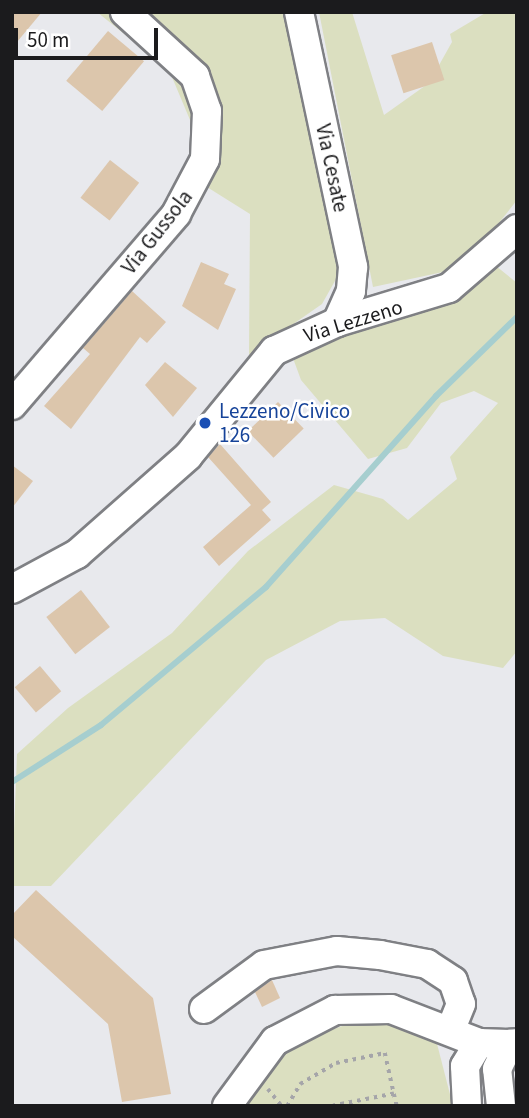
<!DOCTYPE html>
<html>
<head>
<meta charset="utf-8">
<style>
	body { margin:0 }
	#map { position:relative; width:529px; height:1118px; overflow:hidden; background:#e8e9ed; font-family:"Source Sans 3",sans-serif }
	div>[style] { position:absolute }
	[style*='--x'] { left:calc(var(--x)*1px); top:calc(var(--y)*1px); width:calc(var(--w)*1px); rotate:calc(var(--a)*1deg) }
	.green>* { inset:0; background:#dbdfc0 }
	.stream>* { height:6px; margin:-3px; padding:0 3px; transform-origin:3px; border-radius:3px; background:#a6cecf }
	.building>* { inset:0; background:#dcc6ac; transform-origin:0 0 }
	.path>* { height:3.5px; margin-top:-1.75px; transform-origin:0; background:repeating-linear-gradient(90deg,#a5a5a9 0 3.5px,transparent 0 8.5px) }
	.roads { filter:drop-shadow(2px 0 #7f8084) drop-shadow(-2px 0 #7f8084) drop-shadow(0 2px #7f8084) drop-shadow(0 -2px #7f8084) }
	.minor>* { height:28px; margin:-14px; padding:0 14px; transform-origin:14px; border-radius:14px; background:#fff }
	.dots>* { width:19px; height:19px; translate:-50% -50%; box-sizing:border-box; border:4px solid #fff; border-radius:50% }
	span { translate:-50% -50%; white-space:nowrap; text-align:center; line-height:1.15; -webkit-text-stroke:5px #fff; paint-order:stroke }
	.street-label { font-size:21px; color:#1b1b1d }
	.transit-label { font-size:21px; color:#164399 }
	.left { translate:0 -50%; text-align:left }
	.frame { position:absolute; inset:0; border:14px solid #1b1b1d; pointer-events:none }
	.scale { position:absolute; left:14px; top:28px; width:144px; height:32px; box-sizing:border-box; border:4px solid #1b1b1d; border-top:0; padding-left:9px; font-size:21px; line-height:24px; white-space:nowrap; color:#1b1b1d; -webkit-text-stroke:5px #fff; paint-order:stroke }
</style>
</head>
<body>
<div id="map">
	<div class="green">
		<i style="clip-path:polygon(97px 12px,287px 12px,340px 272px,322px 304px,249px 355px,250px 214px,191px 177px,198px 139px,169px 70px)"></i>
		<i style="clip-path:polygon(319px 12px,352px 12px,384px 115px,429px 83px,452px 42px,450px 34px,487px 12px,517px 12px,517px 200px,491px 233px,443px 272px,373px 287px)"></i>
		<i style="clip-path:polygon(496px 266px,517px 283px,517px 651px,503px 668px,443px 656px,385px 618px,340px 621px,266px 660px,51px 886px,12px 886px,17px 754px,68px 708px,172px 633px,248px 551px,334px 485px,383px 499px,408px 520px,457px 479px,450px 457px,498px 403px,474px 391px,441px 403px,407px 448px,368px 459px,301px 380px,290px 350px,467px 286px)"></i>
		<i style="clip-path:polygon(348px 1024px,414px 1025px,435px 1036px,453px 1106px,243px 1106px,291px 1044px)"></i>
	</div>
	<div class="stream">
		<i style="--x:12;--y:782;--w:106;--a:-32.6"></i>
		<i style="--x:101;--y:725;--w:215;--a:-39.9"></i>
		<i style="--x:266;--y:587;--w:256;--a:-48.3"></i>
		<i style="--x:436;--y:396;--w:113;--a:-44.3"></i>
	</div>
	<div class="building">
		<i style="clip-path:polygon(12px 12px,42px 12px,12px 48px)"></i>
		<i style="left:108px;top:31px;width:47px;height:65px;rotate:40deg"></i>
		<i style="left:432px;top:42px;width:40px;height:43px;rotate:72deg"></i>
		<i style="left:110px;top:160px;width:37px;height:48px;rotate:38deg"></i>
		<i style="clip-path:polygon(201px 262px,229px 274px,224px 284px,236px 289px,218px 330px,182px 306px)"></i>
		<i style="clip-path:polygon(132px 291px,166px 322px,147px 343px,140px 337px,71px 429px,44px 406px,90px 354px,83px 348px)"></i>
		<i style="clip-path:polygon(165px 362px,197px 388px,173px 417px,145px 385px)"></i>
		<i style="left:278px;top:402px;width:37px;height:42px;rotate:46deg"></i>
		<i style="clip-path:polygon(220px 444px,271px 502px,262px 510px,271px 520px,219px 566px,203px 547px,251px 505px,208px 457px)"></i>
		<i style="clip-path:polygon(12px 465px,33px 481px,12px 508px)"></i>
		<i style="left:81px;top:590px;width:47px;height:44px;rotate:52deg"></i>
		<i style="left:40px;top:666px;width:33px;height:33px;rotate:50deg"></i>
		<i style="clip-path:polygon(36px 890px,153px 998px,171px 1094px,122px 1102px,108px 1024px,12px 936px,12px 915px)"></i>
		<i style="clip-path:polygon(272px 980px,280px 998px,262px 1007px,255px 992px)"></i>
	</div>
	<div class="path">
		<i style="--x:268;--y:1089;--w:22;--a:51"></i>
		<i style="--x:394;--y:1094;--w:12;--a:76"></i>
		<i style="--x:287;--y:1106;--w:26;--a:-59"></i>
		<i style="--x:300;--y:1084;--w:42;--a:-30.3"></i>
		<i style="--x:336;--y:1063;--w:50;--a:-11.5"></i>
		<i style="--x:385;--y:1053;--w:42;--a:77.6"></i>
		<i style="--x:394;--y:1094;--w:62;--a:168.9"></i>
	</div>
	<div class="roads">
		<div class="minor">
			<i style="--x:299;--y:12;--w:261;--a:78"></i>
			<i style="--x:353;--y:267;--w:24;--a:95"></i>
			<i style="--x:351;--y:291;--w:34;--a:114"></i>
			<i style="--x:12;--y:405;--w:252;--a:-49.3"></i>
			<i style="--x:176;--y:214;--w:62;--a:-62.2"></i>
			<i style="--x:205;--y:159;--w:48;--a:-87.6"></i>
			<i style="--x:207;--y:111;--w:37;--a:-109"></i>
			<i style="--x:195;--y:76;--w:95;--a:-137.6"></i>
			<i style="--x:12;--y:589;--w:74;--a:-28.3"></i>
			<i style="--x:77;--y:554;--w:148;--a:-41.4"></i>
			<i style="--x:188;--y:456;--w:136;--a:-50.7"></i>
			<i style="--x:274;--y:351;--w:69;--a:-24.7"></i>
			<i style="--x:337;--y:322;--w:117;--a:-16.9"></i>
			<i style="--x:449;--y:288;--w:90;--a:-40.9"></i>
			<i style="--x:204;--y:1009;--w:74;--a:-36.3"></i>
			<i style="--x:264;--y:965;--w:74;--a:-10.9"></i>
			<i style="--x:337;--y:951;--w:43;--a:5.3"></i>
			<i style="--x:380;--y:955;--w:48;--a:10.8"></i>
			<i style="--x:427;--y:964;--w:31;--a:33"></i>
			<i style="--x:453;--y:981;--w:24;--a:71"></i>
			<i style="--x:461;--y:1004;--w:27;--a:112"></i>
			<i style="--x:227;--y:1106;--w:81;--a:-53.6"></i>
			<i style="--x:275;--y:1041;--w:68;--a:-27.3"></i>
			<i style="--x:335;--y:1010;--w:56;--a:-1"></i>
			<i style="--x:391;--y:1009;--w:94;--a:21.1"></i>
			<i style="--x:479;--y:1043;--w:30;--a:2"></i>
			<i style="--x:467;--y:1106;--w:40;--a:-92.9"></i>
			<i style="--x:465;--y:1066;--w:27;--a:-59"></i>
			<i style="--x:501;--y:1106;--w:37;--a:-96"></i>
			<i style="--x:497;--y:1069;--w:28;--a:-64"></i>
			<i style="--x:509;--y:1044;--w:8;--a:-7"></i>
		</div>
	</div>
	<div class="dots">
		<i style="left:205px;top:423px;background:#1a4fb4"></i>
	</div>
	<div class="street-label">
		<span style="left:332px;top:168px;rotate:78deg">Via Cesate</span>
		<span style="left:157px;top:232px;rotate:-52deg">Via Gussola</span>
		<span style="left:353px;top:321px;rotate:-17deg">Via Lezzeno</span>
	</div>
	<div class="transit-label">
		<span class="left" style="left:219px;top:423px">Lezzeno/Civico<br>126</span>
	</div>
	<div class="frame"></div>
	<div class="scale">50 m</div>
</div>
</body>
</html>
